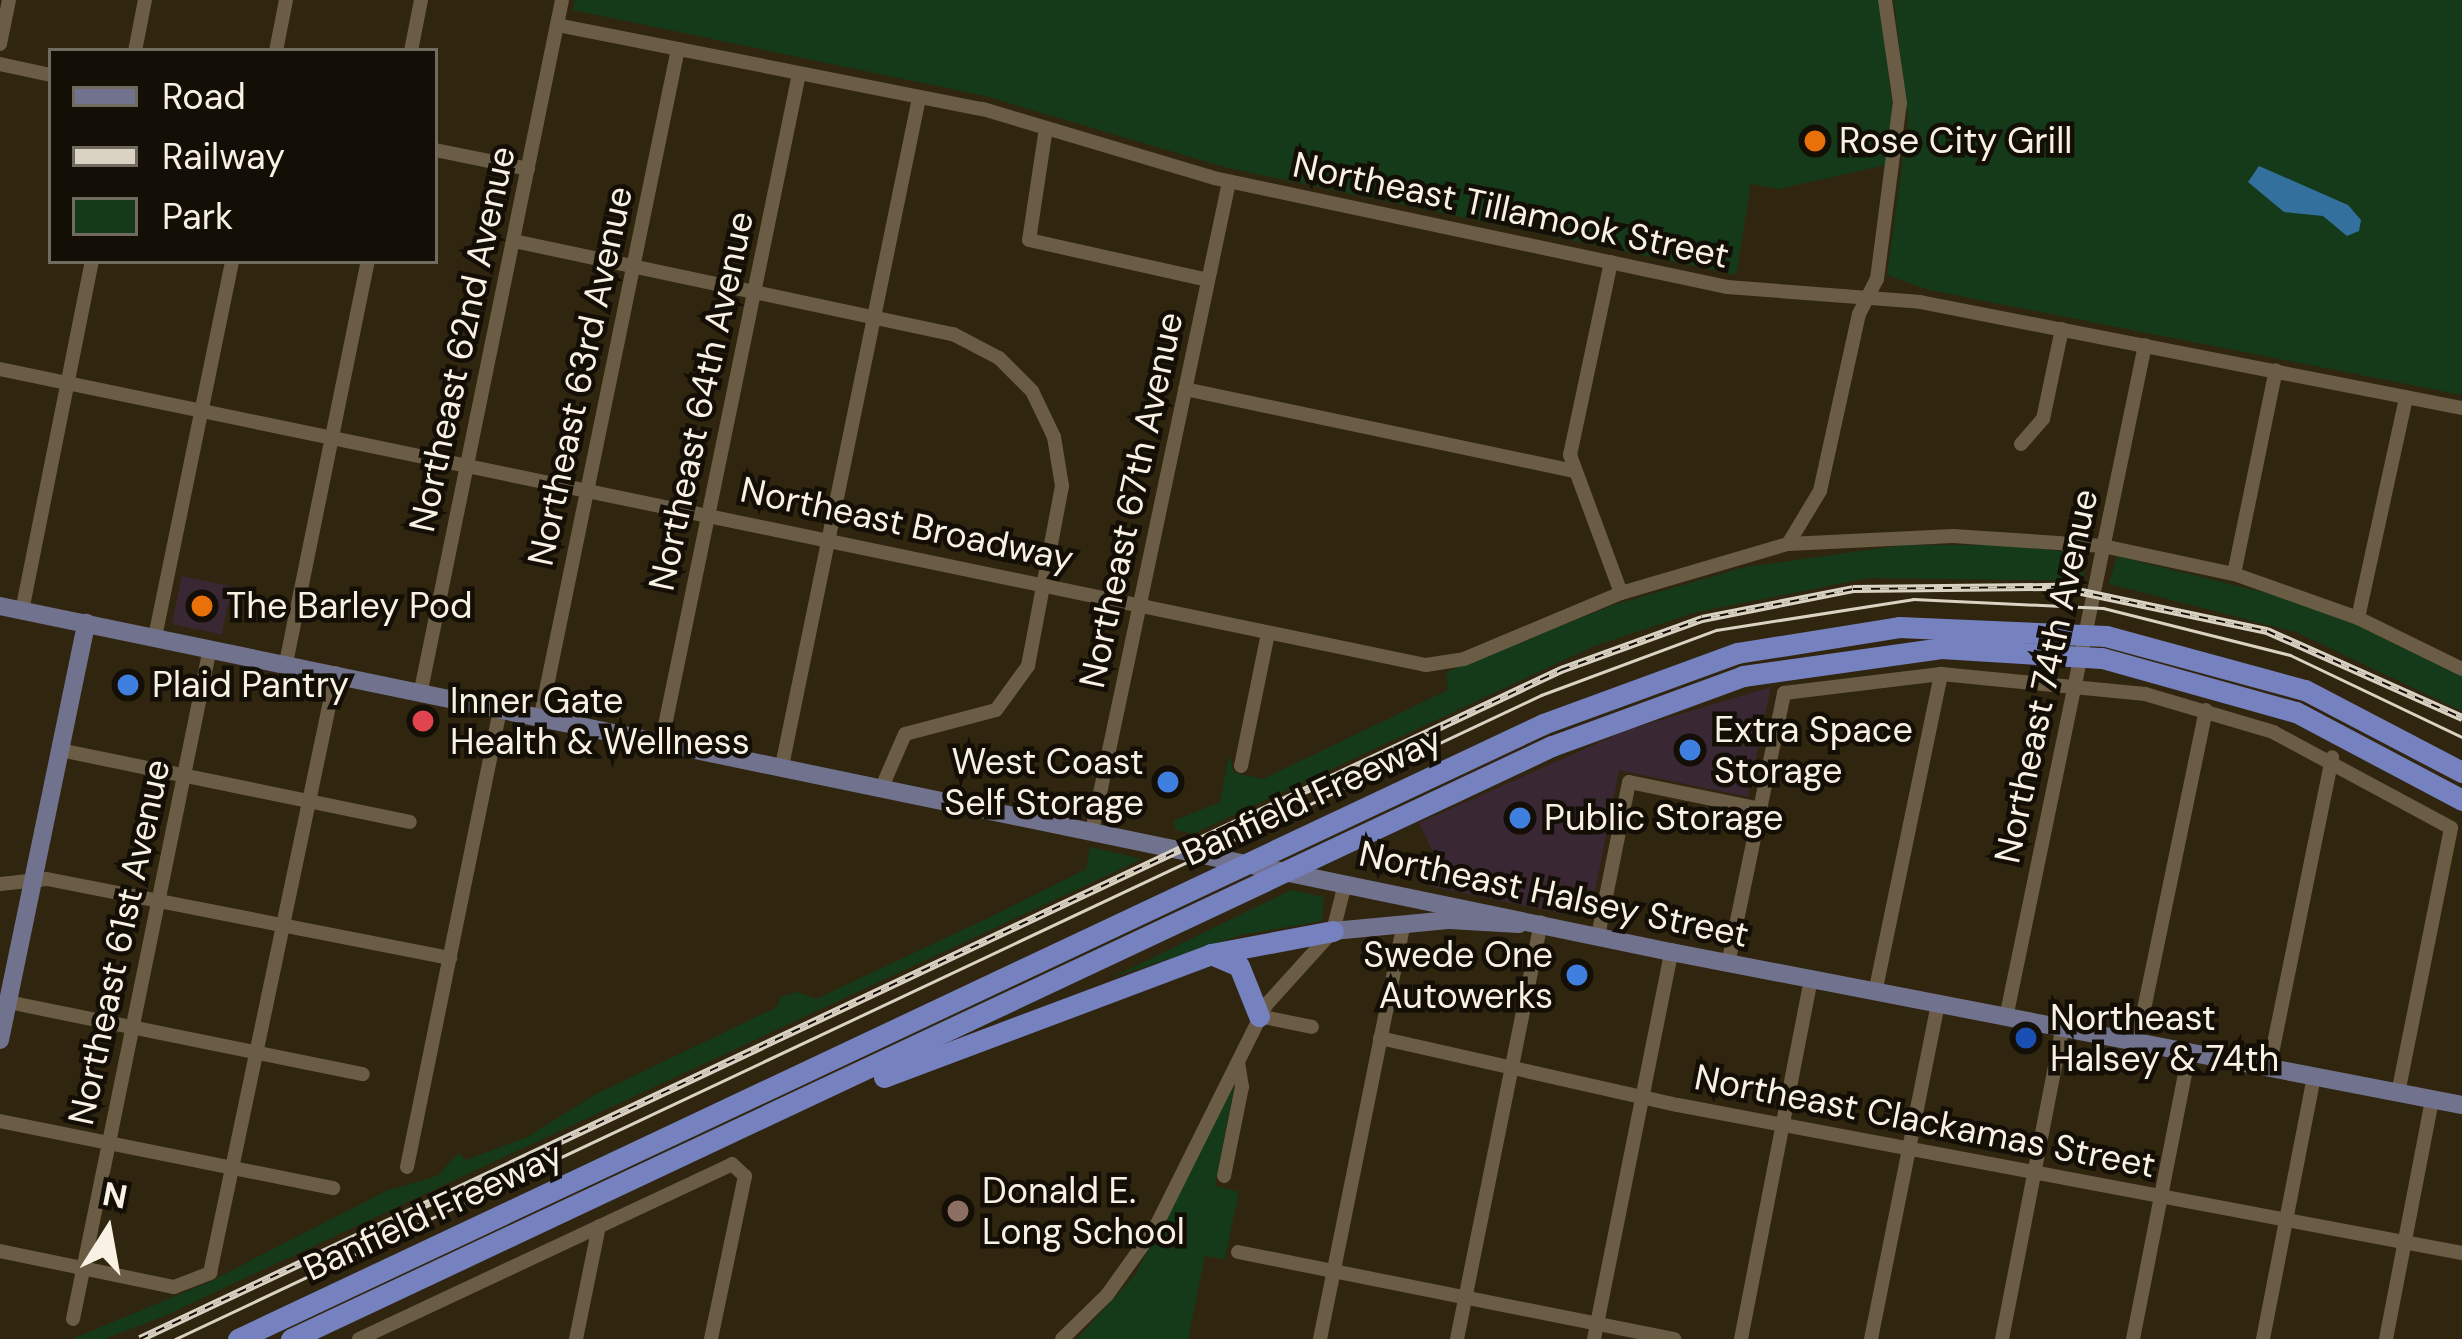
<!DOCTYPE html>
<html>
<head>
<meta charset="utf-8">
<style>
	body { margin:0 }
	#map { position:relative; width:2462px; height:1339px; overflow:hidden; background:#30250f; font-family:"DM Sans",sans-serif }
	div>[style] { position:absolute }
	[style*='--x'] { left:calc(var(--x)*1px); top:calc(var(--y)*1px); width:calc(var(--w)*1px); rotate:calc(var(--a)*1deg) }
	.commercial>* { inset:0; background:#392833; transform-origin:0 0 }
	.green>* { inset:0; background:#143a19 }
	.water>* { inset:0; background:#34709d }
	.minor>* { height:14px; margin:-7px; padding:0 7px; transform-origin:7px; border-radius:7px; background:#6a5c45 }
	.major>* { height:18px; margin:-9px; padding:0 9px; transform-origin:9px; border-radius:9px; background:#71728e }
	.highway>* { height:21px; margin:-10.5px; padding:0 10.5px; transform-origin:10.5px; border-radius:10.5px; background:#7681bf }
	.tram>* { height:3px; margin:-1.5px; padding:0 1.5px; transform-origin:1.5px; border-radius:1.5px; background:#dad3c4 }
	.rail>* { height:8px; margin-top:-4px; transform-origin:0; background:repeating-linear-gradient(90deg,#140f06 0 9px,#dad3c4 0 18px); box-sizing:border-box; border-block:3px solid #dad3c4 }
	.dots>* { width:33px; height:33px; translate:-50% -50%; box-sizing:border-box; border:6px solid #140f06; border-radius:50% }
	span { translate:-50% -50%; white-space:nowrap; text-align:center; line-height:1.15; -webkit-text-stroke:9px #140f06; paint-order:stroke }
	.poi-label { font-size:36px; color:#f9f2e4 }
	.left { translate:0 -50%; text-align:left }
	.right { translate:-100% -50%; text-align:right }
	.street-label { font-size:36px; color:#f9f2e4 }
	.legend { position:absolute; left:48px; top:48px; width:390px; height:216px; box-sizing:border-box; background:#140f06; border:3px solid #706a5f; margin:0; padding:15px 21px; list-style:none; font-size:36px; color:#f9f2e4 }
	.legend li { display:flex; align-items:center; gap:24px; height:60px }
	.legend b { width:60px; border:3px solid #706a5f }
	.north { position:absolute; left:48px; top:1171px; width:120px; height:120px; -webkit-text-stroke:9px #140f06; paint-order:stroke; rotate:11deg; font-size:33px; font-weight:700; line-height:48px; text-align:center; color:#f9f2e4 }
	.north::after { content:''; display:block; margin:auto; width:42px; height:54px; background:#f9f2e4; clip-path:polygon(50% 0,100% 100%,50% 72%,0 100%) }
</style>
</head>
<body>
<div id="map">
	<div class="commercial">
		<i style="left:182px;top:576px;width:51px;height:49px;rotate:12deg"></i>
		<i style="clip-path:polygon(1771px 687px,1748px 797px,1619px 770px,1595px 891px,1569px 886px,1564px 914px,1429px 886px,1435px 856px,1419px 823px,1627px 730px)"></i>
	</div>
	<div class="green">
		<i style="clip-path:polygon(575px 0,1879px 0,1893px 111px,1886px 165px,1779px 189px,1751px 184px,1736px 275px,1224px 167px,985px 96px,573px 10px)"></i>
		<i style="clip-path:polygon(1894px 0,2462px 0,2462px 395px,1929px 290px,1887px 275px,1908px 120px)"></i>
		<i style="clip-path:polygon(1904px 545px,2019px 545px,2087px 555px,2082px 581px,1869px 578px,1697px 612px,1594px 646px,1193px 834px,1176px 830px,1173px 821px,1220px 802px,1229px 754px,1234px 773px,1263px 779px,1448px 690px,1446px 672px,1613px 605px,1745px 567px)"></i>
		<i style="clip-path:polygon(2117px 556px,2314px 605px,2462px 674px,2462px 711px,2296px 632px,2109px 584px)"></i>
		<i style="clip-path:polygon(1090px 847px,1142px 859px,162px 1317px,104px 1339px,72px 1339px,207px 1283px,386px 1191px,437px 1176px,459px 1153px,466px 1160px,527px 1137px,596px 1094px,777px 1007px,780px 997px,797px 992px,816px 999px,990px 917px,1086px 869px)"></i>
		<i style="clip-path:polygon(1291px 890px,1324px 897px,1322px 921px,1241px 935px,1111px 978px)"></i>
		<i style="clip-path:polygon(1235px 1084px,1215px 1186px,1239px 1192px,1225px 1259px,1205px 1256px,1188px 1339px,1077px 1339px,1135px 1275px)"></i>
	</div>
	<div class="water">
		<i style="clip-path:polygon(2259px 166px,2348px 205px,2361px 220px,2359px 231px,2347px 236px,2323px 216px,2284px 212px,2248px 182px)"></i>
	</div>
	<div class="minor">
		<i style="--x:557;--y:25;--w:434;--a:11.2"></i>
		<i style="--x:983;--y:109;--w:241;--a:16.6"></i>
		<i style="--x:1214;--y:178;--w:524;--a:12"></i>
		<i style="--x:1727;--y:287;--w:194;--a:4.4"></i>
		<i style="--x:1920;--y:302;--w:552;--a:11.07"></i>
		<i style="--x:0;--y:44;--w:45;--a:-78.4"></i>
		<i style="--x:135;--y:51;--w:52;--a:-78.9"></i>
		<i style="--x:276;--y:51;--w:52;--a:-78.9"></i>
		<i style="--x:411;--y:51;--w:52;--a:-78.9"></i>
		<i style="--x:0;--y:64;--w:52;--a:12.2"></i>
		<i style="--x:1046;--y:128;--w:113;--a:98.6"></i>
		<i style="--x:1029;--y:240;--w:183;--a:12.6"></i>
		<i style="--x:435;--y:150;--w:95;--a:11.5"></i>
		<i style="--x:514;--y:241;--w:449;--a:12"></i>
		<i style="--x:953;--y:334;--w:52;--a:27.6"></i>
		<i style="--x:999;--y:358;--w:47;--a:45"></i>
		<i style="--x:1032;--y:391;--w:51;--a:64.4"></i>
		<i style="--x:1054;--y:437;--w:50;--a:80.7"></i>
		<i style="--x:1062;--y:486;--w:183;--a:100.7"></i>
		<i style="--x:1028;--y:666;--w:54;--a:126"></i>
		<i style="--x:996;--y:710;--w:94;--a:165.2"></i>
		<i style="--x:905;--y:734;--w:58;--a:113.5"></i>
		<i style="--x:1611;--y:262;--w:197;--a:102"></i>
		<i style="--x:1570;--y:455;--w:147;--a:69.7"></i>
		<i style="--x:0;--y:369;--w:1456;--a:11.73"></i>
		<i style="--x:1426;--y:665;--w:38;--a:-9"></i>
		<i style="--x:1464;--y:659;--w:170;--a:-22.8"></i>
		<i style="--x:1621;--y:593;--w:174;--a:-16.4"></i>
		<i style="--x:1788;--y:544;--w:165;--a:-2.8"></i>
		<i style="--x:1953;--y:536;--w:150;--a:3.8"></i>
		<i style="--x:2103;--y:546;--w:134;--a:12.1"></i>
		<i style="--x:2234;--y:574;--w:132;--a:19.5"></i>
		<i style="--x:2358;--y:618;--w:116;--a:26.1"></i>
		<i style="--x:1185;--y:389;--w:398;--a:11.9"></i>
		<i style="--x:2021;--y:444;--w:33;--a:-49"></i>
		<i style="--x:2043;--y:419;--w:92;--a:-78.1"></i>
		<i style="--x:1788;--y:544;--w:62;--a:-58.9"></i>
		<i style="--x:1820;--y:491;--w:181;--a:-77.6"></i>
		<i style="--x:1859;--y:314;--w:39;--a:-63"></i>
		<i style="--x:1877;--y:279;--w:177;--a:-82.6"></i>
		<i style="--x:1900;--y:103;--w:104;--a:-98.3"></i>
		<i style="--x:2234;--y:574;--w:208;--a:-78.4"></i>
		<i style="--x:22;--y:611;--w:357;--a:-78.7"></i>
		<i style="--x:2358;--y:618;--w:226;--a:-77.7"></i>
		<i style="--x:155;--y:637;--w:384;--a:-78.4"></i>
		<i style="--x:286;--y:663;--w:410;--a:-78.5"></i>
		<i style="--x:421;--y:690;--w:704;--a:-78.45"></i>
		<i style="--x:541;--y:715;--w:680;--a:-78.38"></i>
		<i style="--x:662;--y:740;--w:680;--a:-78.38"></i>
		<i style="--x:60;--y:750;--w:357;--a:11.6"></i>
		<i style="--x:782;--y:766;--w:682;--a:-78.41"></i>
		<i style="--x:1241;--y:766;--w:136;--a:-78.5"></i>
		<i style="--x:1092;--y:831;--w:663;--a:-78.08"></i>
		<i style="--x:0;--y:884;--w:47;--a:-6.1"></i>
		<i style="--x:47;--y:879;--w:411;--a:11.1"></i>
		<i style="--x:1598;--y:936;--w:157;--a:-78.6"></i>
		<i style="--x:1629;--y:782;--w:134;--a:11.6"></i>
		<i style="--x:1728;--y:964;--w:277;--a:-78.3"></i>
		<i style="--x:1784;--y:693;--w:158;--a:-6.9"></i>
		<i style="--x:1941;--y:674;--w:205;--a:5.6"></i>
		<i style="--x:2145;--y:694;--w:134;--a:16.5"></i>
		<i style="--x:2273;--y:732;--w:202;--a:28.3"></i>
		<i style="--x:2451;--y:828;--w:270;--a:101.3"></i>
		<i style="--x:1875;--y:993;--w:326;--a:-78.3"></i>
		<i style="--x:8;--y:1002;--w:362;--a:11.5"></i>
		<i style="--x:1259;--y:1016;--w:54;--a:11.7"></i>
		<i style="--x:2006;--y:1018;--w:687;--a:-78.33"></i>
		<i style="--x:1380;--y:1038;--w:305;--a:12.7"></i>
		<i style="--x:1678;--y:1105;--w:798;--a:10.69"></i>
		<i style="--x:2137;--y:1043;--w:340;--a:-78.3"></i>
		<i style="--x:2269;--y:1068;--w:317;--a:-78.5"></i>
		<i style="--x:0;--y:1121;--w:340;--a:11.4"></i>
		<i style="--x:407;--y:1167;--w:470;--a:-78.5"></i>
		<i style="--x:1224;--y:1176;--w:91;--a:-78.6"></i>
		<i style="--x:1242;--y:1087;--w:25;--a:-99"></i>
		<i style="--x:0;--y:1251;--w:178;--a:11.7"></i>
		<i style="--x:174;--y:1287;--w:39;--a:-21"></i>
		<i style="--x:210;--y:1273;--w:613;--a:-78.14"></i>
		<i style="--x:1238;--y:1252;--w:445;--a:11.3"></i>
		<i style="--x:73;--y:1319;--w:685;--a:-78.46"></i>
		<i style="--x:359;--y:1339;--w:412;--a:-25.1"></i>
		<i style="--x:732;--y:1164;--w:18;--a:43"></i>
		<i style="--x:745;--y:1176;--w:167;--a:101.8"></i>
		<i style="--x:576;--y:1339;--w:115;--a:-78.5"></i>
		<i style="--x:1062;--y:1339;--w:63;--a:-44.4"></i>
		<i style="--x:1107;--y:1295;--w:82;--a:-54.4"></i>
		<i style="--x:1155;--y:1228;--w:249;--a:-63.5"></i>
		<i style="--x:1266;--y:1005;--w:100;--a:-47.8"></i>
		<i style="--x:1333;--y:931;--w:49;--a:-75.7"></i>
		<i style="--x:1320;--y:1339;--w:424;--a:-78.6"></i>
		<i style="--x:1457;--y:1339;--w:425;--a:-78.6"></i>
		<i style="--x:1594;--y:1339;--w:395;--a:-78.7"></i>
		<i style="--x:1741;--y:1339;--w:366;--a:-79"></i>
		<i style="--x:1871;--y:1339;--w:341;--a:-78.7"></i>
		<i style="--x:2002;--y:1339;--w:316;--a:-79"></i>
		<i style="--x:2133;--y:1339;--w:291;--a:-78.9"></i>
		<i style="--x:2263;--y:1339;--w:267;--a:-79"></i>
		<i style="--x:2386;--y:1339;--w:243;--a:-79.1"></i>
	</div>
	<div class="major">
		<i style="--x:0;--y:606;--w:1706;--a:11.7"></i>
		<i style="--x:1671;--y:952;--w:806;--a:10.95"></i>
		<i style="--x:1333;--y:931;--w:118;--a:-5.4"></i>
		<i style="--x:1450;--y:920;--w:69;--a:3.3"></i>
		<i style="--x:0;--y:1040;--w:426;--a:-78.3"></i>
	</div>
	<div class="highway">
		<i style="--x:1211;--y:954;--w:30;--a:23"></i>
		<i style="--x:1239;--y:966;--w:54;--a:68.2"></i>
		<i style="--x:884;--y:1077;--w:349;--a:-20.6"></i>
		<i style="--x:1211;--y:954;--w:124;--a:-10.7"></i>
		<i style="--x:238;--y:1339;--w:1443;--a:-25.23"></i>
		<i style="--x:1543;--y:724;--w:207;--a:-20.1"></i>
		<i style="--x:1737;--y:653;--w:164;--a:-9.1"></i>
		<i style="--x:1899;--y:627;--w:207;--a:2.5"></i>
		<i style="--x:2106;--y:636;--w:206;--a:15.2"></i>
		<i style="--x:2305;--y:690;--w:177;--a:27.6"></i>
		<i style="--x:291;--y:1339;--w:1393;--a:-25.19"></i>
		<i style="--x:1552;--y:746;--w:203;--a:-20.1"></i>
		<i style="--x:1743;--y:676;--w:200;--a:-8"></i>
		<i style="--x:1941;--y:648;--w:161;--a:3.6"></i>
		<i style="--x:2102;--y:658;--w:201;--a:15.6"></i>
		<i style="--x:2296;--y:712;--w:188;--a:27.9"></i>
	</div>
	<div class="tram">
		<i style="--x:175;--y:1339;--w:1510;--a:-25.24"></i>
		<i style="--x:1541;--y:695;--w:187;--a:-20.4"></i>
		<i style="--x:1716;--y:630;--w:199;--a:-8.9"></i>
		<i style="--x:1913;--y:599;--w:190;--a:2.7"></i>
		<i style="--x:2103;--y:608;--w:193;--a:14.1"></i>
		<i style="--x:2290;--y:655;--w:191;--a:25.5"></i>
	</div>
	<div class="rail">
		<i style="--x:140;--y:1339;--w:1571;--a:-25.21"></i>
		<i style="--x:1561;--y:670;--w:150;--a:-19.9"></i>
		<i style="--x:1702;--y:619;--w:154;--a:-11.2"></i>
		<i style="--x:1853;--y:589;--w:205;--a:-0.6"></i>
		<i style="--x:2058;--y:587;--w:214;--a:11.9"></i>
		<i style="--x:2267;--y:631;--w:214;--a:24"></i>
	</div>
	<div class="dots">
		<i style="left:1815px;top:141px;background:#e8710a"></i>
		<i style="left:202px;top:606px;background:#e8710a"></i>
		<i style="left:128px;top:685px;background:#3f7fe0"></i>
		<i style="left:423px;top:721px;background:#e0444e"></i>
		<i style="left:1690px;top:750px;background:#3f7fe0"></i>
		<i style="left:1168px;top:782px;background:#3f7fe0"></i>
		<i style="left:1520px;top:818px;background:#3f7fe0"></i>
		<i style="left:1577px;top:975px;background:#3f7fe0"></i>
		<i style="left:2026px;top:1038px;background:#1a4fb4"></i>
		<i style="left:958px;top:1211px;background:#8d6e63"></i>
	</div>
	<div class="poi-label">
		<span class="left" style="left:1839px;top:141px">Rose City Grill</span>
		<span class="left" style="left:226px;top:606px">The Barley Pod</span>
		<span class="left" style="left:152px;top:685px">Plaid Pantry</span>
		<span class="left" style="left:450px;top:721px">Inner Gate<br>Health &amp; Wellness</span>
		<span class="left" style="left:1714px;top:750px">Extra Space<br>Storage</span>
		<span class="right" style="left:1144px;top:782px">West Coast<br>Self Storage</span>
		<span class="left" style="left:1544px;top:818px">Public Storage</span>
		<span class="right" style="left:1553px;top:975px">Swede One<br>Autowerks</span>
		<span class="left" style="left:2050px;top:1038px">Northeast<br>Halsey &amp; 74th</span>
		<span class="left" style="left:982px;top:1211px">Donald E.<br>Long School</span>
	</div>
	<div class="street-label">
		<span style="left:1511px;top:210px;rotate:12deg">Northeast Tillamook Street</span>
		<span style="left:462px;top:339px;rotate:-78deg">Northeast 62nd Avenue</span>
		<span style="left:580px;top:376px;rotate:-78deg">Northeast 63rd Avenue</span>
		<span style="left:701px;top:401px;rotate:-78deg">Northeast 64th Avenue</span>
		<span style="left:1131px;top:500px;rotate:-78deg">Northeast 67th Avenue</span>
		<span style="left:907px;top:524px;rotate:12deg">Northeast Broadway</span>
		<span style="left:2046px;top:676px;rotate:-78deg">Northeast 74th Avenue</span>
		<span style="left:1312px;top:796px;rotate:-25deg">Banfield Freeway</span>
		<span style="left:1554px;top:894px;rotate:12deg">Northeast Halsey Street</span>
		<span style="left:119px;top:942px;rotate:-78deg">Northeast 61st Avenue</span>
		<span style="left:1925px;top:1121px;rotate:11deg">Northeast Clackamas Street</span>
		<span style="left:433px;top:1211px;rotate:-25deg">Banfield Freeway</span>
	</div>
	<ul class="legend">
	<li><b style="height:15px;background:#71728e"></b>Road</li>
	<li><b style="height:15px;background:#dad3c4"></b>Railway</li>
	<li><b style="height:33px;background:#143a19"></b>Park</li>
	</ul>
	<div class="north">N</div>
</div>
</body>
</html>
